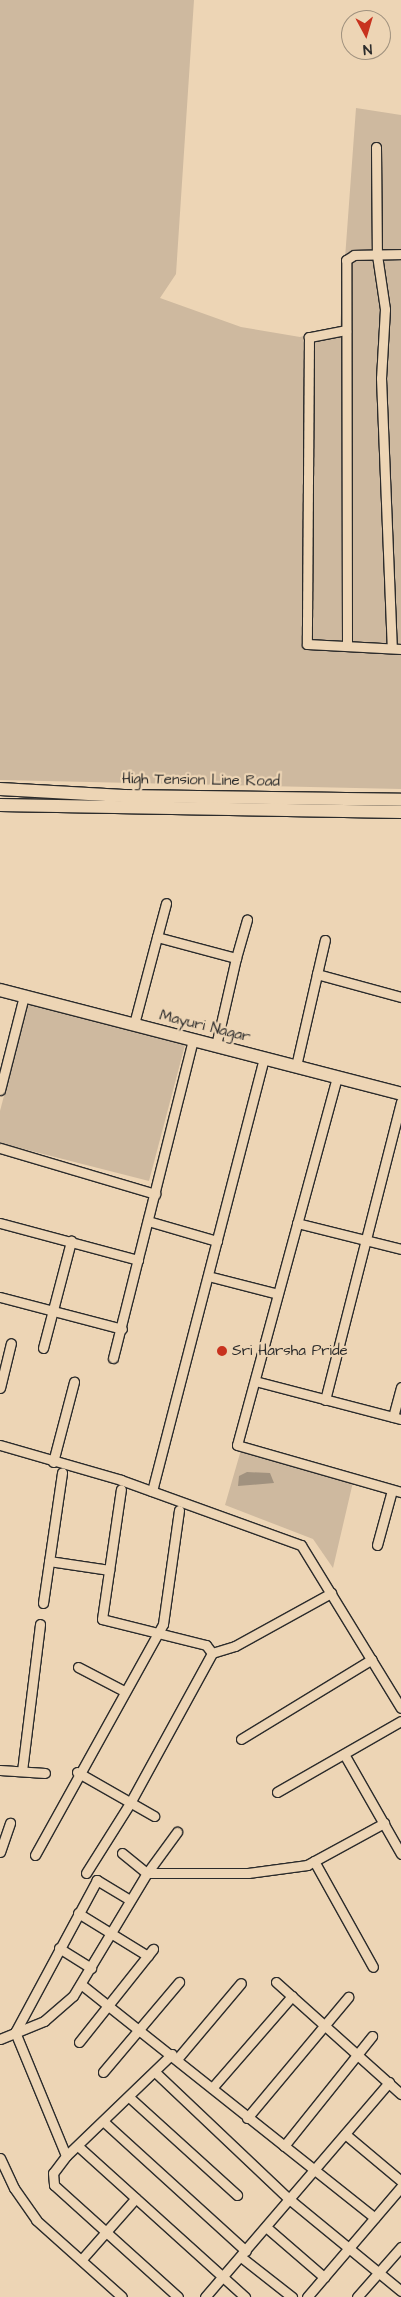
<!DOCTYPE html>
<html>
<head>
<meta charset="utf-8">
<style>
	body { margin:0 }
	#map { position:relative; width:401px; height:2297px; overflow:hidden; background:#edd5b5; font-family:"Architects Daughter",sans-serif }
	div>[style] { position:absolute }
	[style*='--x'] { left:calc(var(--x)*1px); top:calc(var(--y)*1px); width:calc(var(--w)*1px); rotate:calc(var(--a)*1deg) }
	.green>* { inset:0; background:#ceb99f }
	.water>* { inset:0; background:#a1927f }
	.roads { filter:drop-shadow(1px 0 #2b2b2b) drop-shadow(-1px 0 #2b2b2b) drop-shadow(0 1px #2b2b2b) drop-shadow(0 -1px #2b2b2b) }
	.street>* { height:9px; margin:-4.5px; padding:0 4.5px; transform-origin:4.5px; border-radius:4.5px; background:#edd5b5 }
	.secondary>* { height:12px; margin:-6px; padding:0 6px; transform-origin:6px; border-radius:6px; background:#edd5b5 }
	.dots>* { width:14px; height:14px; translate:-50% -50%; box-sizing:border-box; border:2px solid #edd5b5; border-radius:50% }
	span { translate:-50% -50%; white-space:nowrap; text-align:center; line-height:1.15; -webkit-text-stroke:4.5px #edd5b5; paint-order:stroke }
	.street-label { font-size:15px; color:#2b2b2b }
	.poi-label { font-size:15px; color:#2b2b2b }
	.left { translate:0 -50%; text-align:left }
	.north { position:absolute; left:341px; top:10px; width:50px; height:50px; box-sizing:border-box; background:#edd5b5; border:1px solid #9f917e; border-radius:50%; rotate:174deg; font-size:14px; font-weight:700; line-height:20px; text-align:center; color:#2b2b2b }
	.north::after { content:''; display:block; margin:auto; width:18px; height:22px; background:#c8321e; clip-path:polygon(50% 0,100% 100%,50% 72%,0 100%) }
</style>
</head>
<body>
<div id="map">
	<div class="green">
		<i style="clip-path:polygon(0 0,194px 0,176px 274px,160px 298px,241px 327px,300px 337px,340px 327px,356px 108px,401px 115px,401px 789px,0 780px)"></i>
		<i style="clip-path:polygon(28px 1004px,185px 1045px,149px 1181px,0 1143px,0 1111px)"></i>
		<i style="clip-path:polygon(241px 1450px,353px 1482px,333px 1568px,313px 1539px,225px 1505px)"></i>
	</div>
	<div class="water">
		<i style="clip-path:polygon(247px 1472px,270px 1473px,274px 1483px,238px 1486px,239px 1476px)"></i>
	</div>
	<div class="roads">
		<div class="street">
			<i style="--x:376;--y:147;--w:108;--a:89.5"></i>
			<i style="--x:377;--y:255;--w:55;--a:81.6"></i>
			<i style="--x:385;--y:309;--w:69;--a:93.3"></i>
			<i style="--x:381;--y:378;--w:270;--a:87.7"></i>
			<i style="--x:346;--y:330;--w:38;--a:169"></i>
			<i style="--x:309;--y:337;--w:307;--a:90.4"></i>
			<i style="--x:307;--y:644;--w:94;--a:3"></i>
			<i style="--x:347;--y:646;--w:386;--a:-90.1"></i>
			<i style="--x:346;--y:260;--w:9;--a:-32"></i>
			<i style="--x:354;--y:255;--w:47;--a:-1.2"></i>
			<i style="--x:157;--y:937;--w:35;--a:-75"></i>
			<i style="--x:236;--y:958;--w:40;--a:-74"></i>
			<i style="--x:317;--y:974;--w:35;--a:-77"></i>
			<i style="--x:134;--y:1024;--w:90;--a:-75.2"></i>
			<i style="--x:157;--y:937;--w:82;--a:14.9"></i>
			<i style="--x:236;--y:958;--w:89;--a:102.9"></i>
			<i style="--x:296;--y:1066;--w:94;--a:-77.1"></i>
			<i style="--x:317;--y:974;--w:87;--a:15.3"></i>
			<i style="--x:337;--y:1077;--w:381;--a:105.2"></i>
			<i style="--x:237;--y:1445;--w:171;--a:16"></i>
			<i style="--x:0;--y:1090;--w:97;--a:-75.7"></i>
			<i style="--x:0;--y:1148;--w:162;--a:16.5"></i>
			<i style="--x:148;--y:1221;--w:72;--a:16.2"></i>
			<i style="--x:0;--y:1223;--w:143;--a:15"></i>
			<i style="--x:297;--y:1223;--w:107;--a:14"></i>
			<i style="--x:208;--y:1276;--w:72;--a:14.4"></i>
			<i style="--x:0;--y:1297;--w:126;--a:14.7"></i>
			<i style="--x:43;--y:1348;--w:111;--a:-75.3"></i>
			<i style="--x:113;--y:1358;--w:329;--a:-75.9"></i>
			<i style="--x:255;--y:1381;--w:151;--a:14.6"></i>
			<i style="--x:0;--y:1388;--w:46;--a:-76.3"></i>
			<i style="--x:325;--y:1400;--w:308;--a:-75.7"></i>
			<i style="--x:393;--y:1417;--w:31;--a:-75"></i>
			<i style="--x:0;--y:1445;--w:126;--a:16.1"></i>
			<i style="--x:121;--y:1480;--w:191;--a:19.9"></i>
			<i style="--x:301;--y:1545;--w:191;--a:58.5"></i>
			<i style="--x:53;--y:1462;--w:83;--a:-75.3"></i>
			<i style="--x:152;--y:1491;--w:447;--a:-75.5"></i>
			<i style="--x:377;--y:1545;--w:57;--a:-74.7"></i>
			<i style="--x:49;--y:1561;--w:61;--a:8.5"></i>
			<i style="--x:43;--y:1603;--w:132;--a:-81.7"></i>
			<i style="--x:212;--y:1653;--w:24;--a:-17"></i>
			<i style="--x:235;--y:1646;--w:110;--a:-28.9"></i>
			<i style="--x:78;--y:1667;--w:52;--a:27.6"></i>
			<i style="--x:241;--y:1739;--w:153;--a:-31.4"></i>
			<i style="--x:344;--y:1754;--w:115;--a:60.3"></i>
			<i style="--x:0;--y:1770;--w:45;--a:3.8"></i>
			<i style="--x:22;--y:1771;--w:148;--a:-83"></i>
			<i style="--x:77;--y:1772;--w:89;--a:29.7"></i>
			<i style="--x:277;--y:1792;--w:143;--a:-29.8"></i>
			<i style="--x:0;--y:1852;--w:31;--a:-71"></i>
			<i style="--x:122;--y:1853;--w:32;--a:39"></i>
			<i style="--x:147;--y:1873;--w:101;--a:0"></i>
			<i style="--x:248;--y:1873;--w:60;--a:-7.7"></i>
			<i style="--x:307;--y:1865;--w:88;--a:-28.6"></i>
			<i style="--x:35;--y:1855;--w:264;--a:-61"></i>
			<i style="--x:163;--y:1624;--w:115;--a:-82"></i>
			<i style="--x:314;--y:1861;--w:121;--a:60.9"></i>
			<i style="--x:86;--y:1873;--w:83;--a:-57.8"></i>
			<i style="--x:130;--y:1803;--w:171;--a:-61.3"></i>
			<i style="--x:212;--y:1653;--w:10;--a:-127"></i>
			<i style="--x:206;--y:1645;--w:107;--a:-166"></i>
			<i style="--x:102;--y:1619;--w:131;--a:-81.7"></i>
			<i style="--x:130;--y:1900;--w:39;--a:-149"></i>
			<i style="--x:97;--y:1880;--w:173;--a:118.3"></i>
			<i style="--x:15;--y:2032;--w:134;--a:67.6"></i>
			<i style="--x:66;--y:2156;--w:147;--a:-43.9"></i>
			<i style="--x:78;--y:1913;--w:82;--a:31.6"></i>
			<i style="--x:59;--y:1948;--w:38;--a:32"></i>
			<i style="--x:276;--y:1982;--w:168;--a:41.9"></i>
			<i style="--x:82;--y:1985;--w:374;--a:38.5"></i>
			<i style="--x:0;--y:2039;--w:48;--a:-22.2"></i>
			<i style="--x:44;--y:2021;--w:38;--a:-41"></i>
			<i style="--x:73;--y:1996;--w:144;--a:-59"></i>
			<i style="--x:147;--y:1873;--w:51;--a:-53.8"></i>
			<i style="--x:79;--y:2042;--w:119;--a:-51.5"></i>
			<i style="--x:177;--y:2059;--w:99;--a:-49.9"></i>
			<i style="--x:103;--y:2072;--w:118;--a:-49.8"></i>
			<i style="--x:155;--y:2072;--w:185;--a:43.5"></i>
			<i style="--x:289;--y:2199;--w:145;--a:39.4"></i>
			<i style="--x:212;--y:2088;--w:122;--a:-49"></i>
			<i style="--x:129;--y:2097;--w:146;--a:42.2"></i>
			<i style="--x:247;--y:2118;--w:158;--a:-50.1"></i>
			<i style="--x:103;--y:2121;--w:193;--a:42.3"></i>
			<i style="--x:345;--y:2134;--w:73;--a:40"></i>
			<i style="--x:284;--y:2146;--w:141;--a:-51.3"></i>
			<i style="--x:79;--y:2147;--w:224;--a:42.1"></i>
			<i style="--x:66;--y:2156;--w:21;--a:127"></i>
			<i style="--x:53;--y:2173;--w:12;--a:85"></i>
			<i style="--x:54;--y:2185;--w:167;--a:42.1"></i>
			<i style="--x:0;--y:2158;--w:33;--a:65"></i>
			<i style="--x:14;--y:2188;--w:39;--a:55"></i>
			<i style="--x:36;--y:2220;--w:115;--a:41.8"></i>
			<i style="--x:266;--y:2227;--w:77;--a:40.8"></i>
			<i style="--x:241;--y:2257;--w:65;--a:38.1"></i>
			<i style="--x:82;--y:2259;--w:81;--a:-48.5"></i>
			<i style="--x:205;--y:2297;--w:283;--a:-49.4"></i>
			<i style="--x:307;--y:2297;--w:145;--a:-49.5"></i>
			<i style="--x:357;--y:2297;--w:67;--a:-48.7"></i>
		</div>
		<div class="secondary">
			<i style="--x:0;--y:789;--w:124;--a:3.2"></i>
			<i style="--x:124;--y:796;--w:277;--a:0.8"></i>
			<i style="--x:0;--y:805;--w:401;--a:1"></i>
			<i style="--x:0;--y:990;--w:414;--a:14.5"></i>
		</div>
	</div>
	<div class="dots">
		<i style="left:222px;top:1351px;background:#c8321e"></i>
	</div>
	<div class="street-label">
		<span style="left:201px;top:780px;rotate:1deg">High Tension Line Road</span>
		<span style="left:205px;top:1026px;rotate:14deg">Mayuri Nagar</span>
	</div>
	<div class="poi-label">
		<span class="left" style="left:232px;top:1351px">Sri Harsha Pride</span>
	</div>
	<div class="north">N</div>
</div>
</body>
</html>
